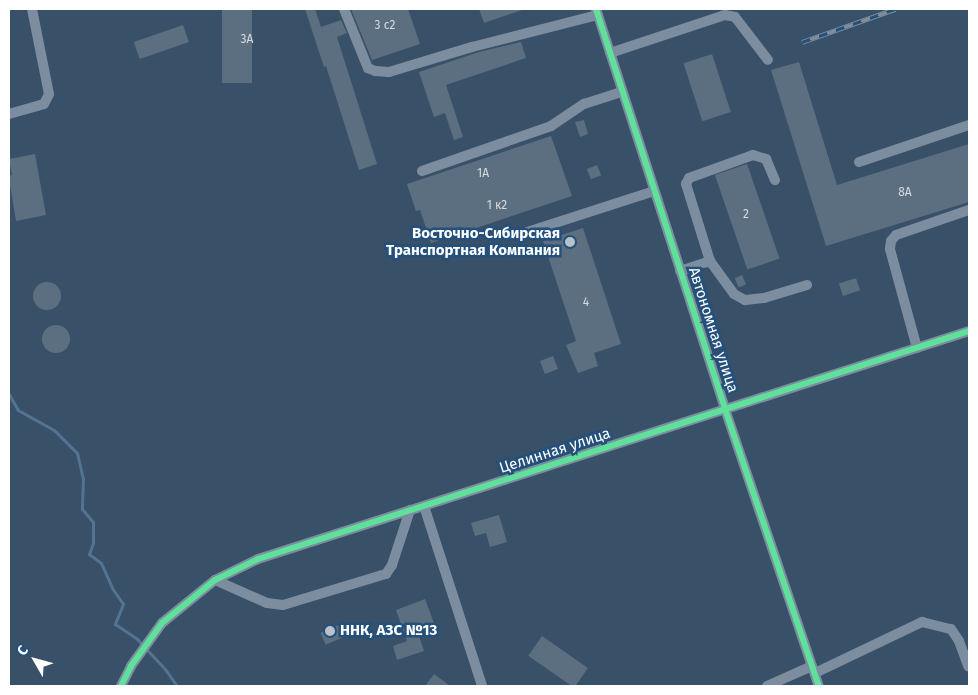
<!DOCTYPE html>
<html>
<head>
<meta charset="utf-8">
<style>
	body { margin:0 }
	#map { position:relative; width:978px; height:695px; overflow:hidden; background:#385068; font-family:"Fira Sans",sans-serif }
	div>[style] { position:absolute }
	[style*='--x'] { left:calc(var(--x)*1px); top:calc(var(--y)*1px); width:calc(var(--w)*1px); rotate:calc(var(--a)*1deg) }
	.stream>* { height:3px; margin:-1.5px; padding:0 1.5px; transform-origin:1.5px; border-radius:1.5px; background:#537393 }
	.building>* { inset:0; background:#5c6f81; transform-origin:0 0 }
	.round { border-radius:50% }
	.minor>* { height:10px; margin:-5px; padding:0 5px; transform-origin:5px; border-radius:5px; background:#7c8d9f }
	.rail>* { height:5px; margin-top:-2.5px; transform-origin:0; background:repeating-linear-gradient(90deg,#24507c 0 9px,#7e8f9f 0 18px); box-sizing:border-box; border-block:1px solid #7e8f9f }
	.cycleway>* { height:6px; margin:-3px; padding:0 3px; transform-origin:3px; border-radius:3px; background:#60e19b }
	.dots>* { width:14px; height:14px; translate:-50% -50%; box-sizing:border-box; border:2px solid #24507c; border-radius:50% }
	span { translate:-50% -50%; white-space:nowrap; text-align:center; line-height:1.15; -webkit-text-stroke:5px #24507c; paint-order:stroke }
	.number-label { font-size:12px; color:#d6dbe0 }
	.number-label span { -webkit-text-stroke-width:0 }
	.poi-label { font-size:15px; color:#fff; font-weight:700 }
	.right { translate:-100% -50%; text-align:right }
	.left { translate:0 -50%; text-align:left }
	.street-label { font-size:15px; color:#fff }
	.frame { position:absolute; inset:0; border:10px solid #fff; pointer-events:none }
	.north { position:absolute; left:10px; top:635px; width:50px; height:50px; -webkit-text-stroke:4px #24507c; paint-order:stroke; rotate:308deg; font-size:14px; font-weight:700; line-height:20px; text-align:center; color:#fff }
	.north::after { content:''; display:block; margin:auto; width:18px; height:22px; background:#fff; clip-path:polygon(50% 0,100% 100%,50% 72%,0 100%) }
</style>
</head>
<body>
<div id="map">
	<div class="stream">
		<i style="--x:9;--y:394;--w:18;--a:61"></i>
		<i style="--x:18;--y:410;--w:41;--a:29.1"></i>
		<i style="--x:54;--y:430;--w:33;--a:45"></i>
		<i style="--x:77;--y:453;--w:26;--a:77"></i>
		<i style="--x:83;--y:478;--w:31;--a:92"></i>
		<i style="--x:82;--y:509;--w:17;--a:50"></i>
		<i style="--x:93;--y:522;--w:21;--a:90"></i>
		<i style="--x:93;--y:543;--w:12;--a:110"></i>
		<i style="--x:89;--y:554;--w:15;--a:37"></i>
		<i style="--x:101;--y:563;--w:27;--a:66"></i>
		<i style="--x:112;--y:588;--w:19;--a:55"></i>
		<i style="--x:123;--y:604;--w:22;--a:112"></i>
		<i style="--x:115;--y:624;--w:27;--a:34"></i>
		<i style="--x:137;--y:639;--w:41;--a:47"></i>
		<i style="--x:165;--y:669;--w:21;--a:55"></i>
	</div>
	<div class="building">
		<i style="left:222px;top:9px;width:30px;height:74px"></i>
		<i style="clip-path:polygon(305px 9px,315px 9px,321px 27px,341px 20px,347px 33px,337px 37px,377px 164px,359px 170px,326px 66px,324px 67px)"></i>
		<i style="clip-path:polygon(351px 9px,408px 9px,420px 44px,372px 60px)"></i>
		<i style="clip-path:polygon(479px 9px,522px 9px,522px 10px,484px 23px)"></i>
		<i style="left:183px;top:25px;width:18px;height:52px;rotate:71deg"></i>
		<i style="clip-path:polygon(521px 42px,526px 58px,446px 85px,463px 137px,454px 140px,445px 113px,434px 117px,419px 72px,479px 52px)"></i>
		<i style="left:712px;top:54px;width:61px;height:30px;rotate:72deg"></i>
		<i style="clip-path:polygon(799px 62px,837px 185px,969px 144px,969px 202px,826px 246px,771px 70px)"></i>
		<i style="clip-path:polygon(584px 120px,588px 134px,580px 137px,575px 122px)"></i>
		<i style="clip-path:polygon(551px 136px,572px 196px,431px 243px,420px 210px,416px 211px,407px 184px)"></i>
		<i style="clip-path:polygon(35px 154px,46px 215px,16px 221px,9px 179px,9px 176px,12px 175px,9px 159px)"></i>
		<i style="left:747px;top:164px;width:100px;height:34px;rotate:71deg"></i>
		<i style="left:597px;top:165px;width:11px;height:11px;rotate:68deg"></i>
		<i style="clip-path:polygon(583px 228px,621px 344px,594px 353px,598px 366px,578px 373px,566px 345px,576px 341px,543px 241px)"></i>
		<i style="left:742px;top:275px;width:10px;height:8px;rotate:66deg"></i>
		<i style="left:856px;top:278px;width:13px;height:18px;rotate:72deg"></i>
		<i class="round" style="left:33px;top:282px;width:28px;height:28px"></i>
		<i class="round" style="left:42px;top:325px;width:28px;height:28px"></i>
		<i style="left:553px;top:356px;width:14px;height:14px;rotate:69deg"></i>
		<i style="clip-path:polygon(499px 515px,507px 542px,490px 547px,486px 533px,475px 536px,471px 523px)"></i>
		<i style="clip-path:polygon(425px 599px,435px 626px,418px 633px,424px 651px,397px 660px,393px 646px,407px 641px,396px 610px)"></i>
		<i style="left:339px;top:625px;width:13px;height:20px;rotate:67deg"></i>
		<i style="left:542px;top:636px;width:56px;height:24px;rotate:35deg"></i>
		<i style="clip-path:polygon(434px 674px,450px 686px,425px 686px)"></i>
	</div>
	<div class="minor">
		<i style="--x:344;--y:9;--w:64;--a:67.9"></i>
		<i style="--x:368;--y:68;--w:8;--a:23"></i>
		<i style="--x:375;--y:71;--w:14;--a:4"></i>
		<i style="--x:389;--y:72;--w:87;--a:-16.8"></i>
		<i style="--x:472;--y:47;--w:130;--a:-14.3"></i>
		<i style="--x:596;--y:9;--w:420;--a:72.1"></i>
		<i style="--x:725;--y:409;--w:293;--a:71.3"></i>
		<i style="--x:610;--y:53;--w:121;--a:-18.3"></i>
		<i style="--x:725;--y:15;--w:10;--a:11"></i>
		<i style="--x:735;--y:17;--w:54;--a:52.5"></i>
		<i style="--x:9;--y:114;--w:36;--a:-16"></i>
		<i style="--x:44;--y:104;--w:11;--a:-63"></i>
		<i style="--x:49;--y:94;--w:87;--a:-101.3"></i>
		<i style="--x:859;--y:162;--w:116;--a:-18.6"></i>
		<i style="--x:422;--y:171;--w:137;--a:-19.2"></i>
		<i style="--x:551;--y:126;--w:40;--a:-34"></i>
		<i style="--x:584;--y:104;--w:40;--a:-18"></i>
		<i style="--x:521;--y:234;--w:140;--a:-17.9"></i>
		<i style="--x:710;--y:261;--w:81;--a:-107.3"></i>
		<i style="--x:686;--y:184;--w:7;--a:-63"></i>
		<i style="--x:689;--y:178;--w:68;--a:-19.8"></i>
		<i style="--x:753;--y:155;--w:14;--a:17"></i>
		<i style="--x:766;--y:159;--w:23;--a:67"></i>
		<i style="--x:680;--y:271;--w:32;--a:-18"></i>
		<i style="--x:710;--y:261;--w:41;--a:54"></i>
		<i style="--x:734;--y:294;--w:13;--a:29"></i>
		<i style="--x:745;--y:300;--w:19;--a:-6"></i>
		<i style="--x:764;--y:298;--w:45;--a:-16.8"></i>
		<i style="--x:917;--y:348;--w:103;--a:-105.3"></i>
		<i style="--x:890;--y:249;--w:8;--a:-83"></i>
		<i style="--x:891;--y:241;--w:8;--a:-50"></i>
		<i style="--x:896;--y:235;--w:77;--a:-18.9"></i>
		<i style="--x:424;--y:506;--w:189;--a:72.1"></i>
		<i style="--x:215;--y:580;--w:57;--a:23.9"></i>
		<i style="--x:267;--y:603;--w:16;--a:7"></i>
		<i style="--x:283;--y:605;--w:108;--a:-16.8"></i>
		<i style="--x:386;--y:574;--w:11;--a:-56"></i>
		<i style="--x:392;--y:565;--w:58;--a:-71.9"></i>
		<i style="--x:815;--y:673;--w:119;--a:-25.5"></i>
		<i style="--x:922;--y:622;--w:30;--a:14"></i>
		<i style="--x:951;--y:629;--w:14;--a:56"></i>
		<i style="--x:959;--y:641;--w:27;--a:70"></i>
		<i style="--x:121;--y:686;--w:22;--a:-63"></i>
		<i style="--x:131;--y:666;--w:53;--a:-54.2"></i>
		<i style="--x:162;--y:623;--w:68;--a:-39.1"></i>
		<i style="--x:215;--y:580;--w:48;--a:-26"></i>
		<i style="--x:258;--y:559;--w:747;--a:-17.78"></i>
		<i style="--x:767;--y:686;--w:49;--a:-24"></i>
	</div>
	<div class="rail">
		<i style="--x:802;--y:42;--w:99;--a:-19.5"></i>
	</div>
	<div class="cycleway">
		<i style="--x:596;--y:9;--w:420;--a:72.1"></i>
		<i style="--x:725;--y:409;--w:293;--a:71.3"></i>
		<i style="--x:121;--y:686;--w:22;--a:-63"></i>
		<i style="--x:131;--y:666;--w:53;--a:-54.2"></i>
		<i style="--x:162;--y:623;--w:68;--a:-39.1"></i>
		<i style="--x:215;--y:580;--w:48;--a:-26"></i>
		<i style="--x:258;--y:559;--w:747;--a:-17.78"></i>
	</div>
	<div class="dots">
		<i style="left:570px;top:242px;background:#b9c2ca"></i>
		<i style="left:330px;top:631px;background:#b9c2ca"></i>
	</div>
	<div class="number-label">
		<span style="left:385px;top:26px">3 с2</span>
		<span style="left:247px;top:40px">3А</span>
		<span style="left:483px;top:174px">1А</span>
		<span style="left:905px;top:193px">8А</span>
		<span style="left:497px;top:206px">1 к2</span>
		<span style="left:746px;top:215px">2</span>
		<span style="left:586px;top:303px">4</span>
	</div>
	<div class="poi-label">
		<span class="right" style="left:560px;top:242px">Восточно-Сибирская<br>Транспортная Компания</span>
		<span class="left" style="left:340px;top:631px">ННК, АЗС №13</span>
	</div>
	<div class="street-label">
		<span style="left:713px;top:330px;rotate:72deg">Автономная улица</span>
		<span style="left:555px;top:451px;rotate:-18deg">Целинная улица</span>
	</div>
	<div class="frame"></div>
	<div class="north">С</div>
</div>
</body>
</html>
